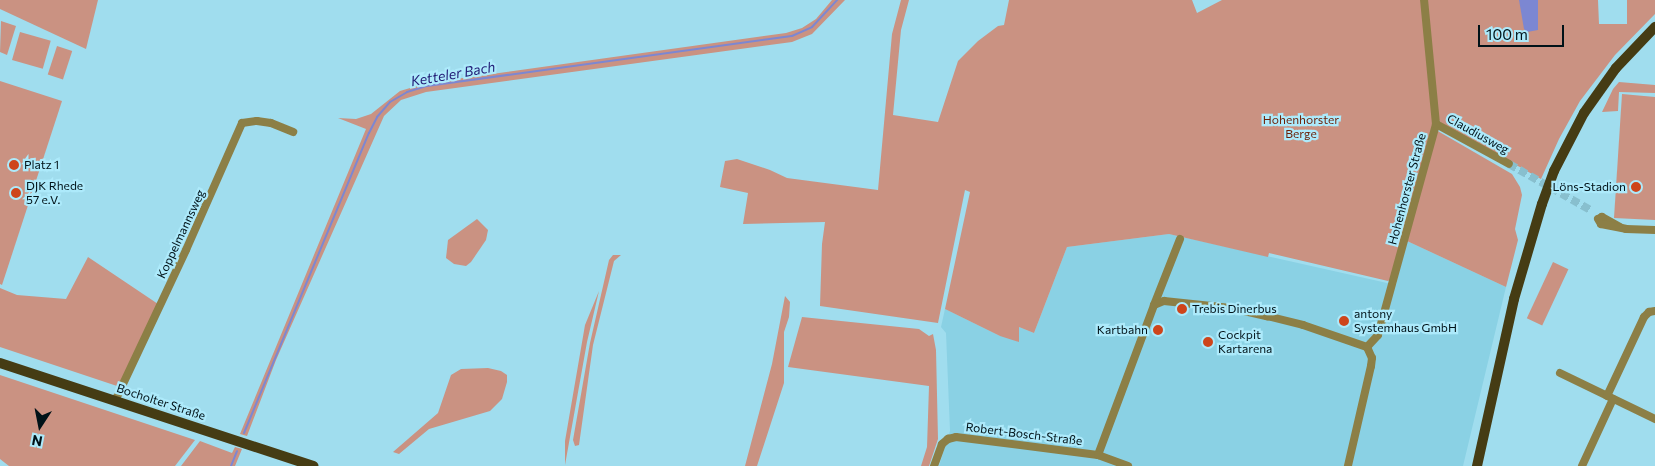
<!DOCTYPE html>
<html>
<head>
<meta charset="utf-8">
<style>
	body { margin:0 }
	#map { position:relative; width:1655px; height:466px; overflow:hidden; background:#a0ddee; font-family:Commissioner,sans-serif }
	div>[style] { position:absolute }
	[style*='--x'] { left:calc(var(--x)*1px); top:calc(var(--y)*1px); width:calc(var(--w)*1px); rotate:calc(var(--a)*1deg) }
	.built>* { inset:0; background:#8ad1e4 }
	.green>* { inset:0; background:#ca9282; transform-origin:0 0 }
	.water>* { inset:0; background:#7c87d2 }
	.stream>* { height:2px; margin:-1px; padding:0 1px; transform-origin:1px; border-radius:1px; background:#7c87d2 }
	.minor-tunnel>* { height:8px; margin-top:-4px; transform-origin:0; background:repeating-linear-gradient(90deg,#88bfce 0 8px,transparent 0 12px) }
	.minor>* { height:8px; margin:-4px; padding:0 4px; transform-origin:4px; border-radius:4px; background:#8c7f46 }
	.major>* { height:10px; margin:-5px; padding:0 5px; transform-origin:5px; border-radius:5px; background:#453c14 }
	.dots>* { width:14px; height:14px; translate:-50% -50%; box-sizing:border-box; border:2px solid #adeafb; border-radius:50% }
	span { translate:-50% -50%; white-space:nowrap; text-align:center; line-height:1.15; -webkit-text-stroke:4.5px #adeafb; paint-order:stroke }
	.park-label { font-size:12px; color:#6c1f06 }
	.street-label { font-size:12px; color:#001218 }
	.poi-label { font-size:12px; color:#001218 }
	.left { translate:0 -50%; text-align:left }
	.right { translate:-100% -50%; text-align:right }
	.water-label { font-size:14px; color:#242078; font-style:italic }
	.north { position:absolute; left:15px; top:401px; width:50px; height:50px; -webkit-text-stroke:4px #adeafb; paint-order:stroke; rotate:191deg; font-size:14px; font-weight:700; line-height:20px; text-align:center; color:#001218 }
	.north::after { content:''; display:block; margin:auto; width:18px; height:22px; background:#001218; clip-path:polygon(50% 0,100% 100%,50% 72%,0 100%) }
	.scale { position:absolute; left:1478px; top:25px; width:86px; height:22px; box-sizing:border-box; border:2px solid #001218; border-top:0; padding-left:6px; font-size:15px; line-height:18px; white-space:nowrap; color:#001218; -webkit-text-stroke:4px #adeafb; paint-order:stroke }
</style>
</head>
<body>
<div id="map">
	<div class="built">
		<i style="clip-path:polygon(1169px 234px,1396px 285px,1407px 241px,1506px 287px,1463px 466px,939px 466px,950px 431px,946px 333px,941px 327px,945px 309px,1000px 336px,1019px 327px,1034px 333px,1067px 247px)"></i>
	</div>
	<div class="green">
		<i style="clip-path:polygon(0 0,98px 0,86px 49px,0 9px)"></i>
		<i style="clip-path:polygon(832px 0,845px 0,812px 34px,792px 42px,426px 92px,401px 100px,384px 116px,276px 360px,247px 436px,240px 434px,366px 129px,338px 118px,356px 119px,371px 114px,400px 91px,427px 83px,786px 33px,802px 28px,816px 19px)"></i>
		<i style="clip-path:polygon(901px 0,909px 0,901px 30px,893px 115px,938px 122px,958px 61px,978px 41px,998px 26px,1004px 25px,1009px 0,1192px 0,1197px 13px,1222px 0,1422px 0,1433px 124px,1393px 278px,1388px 281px,1269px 253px,1268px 257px,1169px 234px,1067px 247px,1034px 333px,1019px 327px,1019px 342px,1000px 336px,945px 309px,970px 192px,965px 190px,938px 323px,820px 306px,822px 244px,825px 222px,743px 224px,748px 193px,720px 187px,725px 161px,737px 159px,770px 170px,787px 178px,878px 190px,892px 34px)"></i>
		<i style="clip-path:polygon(1427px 0,1598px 0,1599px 24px,1627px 24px,1627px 0,1655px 0,1655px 14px,1615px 55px,1580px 101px,1559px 139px,1541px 179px,1441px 123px,1437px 117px)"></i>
		<i style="clip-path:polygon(1px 21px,16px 26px,7px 55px,0 52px)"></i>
		<i style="left:20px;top:32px;width:32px;height:29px;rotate:16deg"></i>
		<i style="left:57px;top:46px;width:16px;height:30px;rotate:18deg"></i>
		<i style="clip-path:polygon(0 81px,62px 101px,2px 285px,0 284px)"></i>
		<i style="clip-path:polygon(1619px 82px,1655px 85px,1655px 93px,1619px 92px,1618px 111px,1602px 112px,1613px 89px)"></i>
		<i style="clip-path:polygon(1622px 94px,1655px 97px,1655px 220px,1614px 218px)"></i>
		<i style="clip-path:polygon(1436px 130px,1512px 174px,1520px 187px,1522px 195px,1515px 229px,1518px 240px,1506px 287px,1407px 241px)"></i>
		<i style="clip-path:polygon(477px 219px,488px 230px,486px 240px,471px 262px,466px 266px,454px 264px,446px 258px,448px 240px)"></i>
		<i style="clip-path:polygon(613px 255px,621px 255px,614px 261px,593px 345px,579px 445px,575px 446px,573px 440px,590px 343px,609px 260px)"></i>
		<i style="clip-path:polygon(88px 257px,158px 304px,120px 387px,0 347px,0 288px,17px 295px,66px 299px)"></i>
		<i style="left:1553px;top:262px;width:17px;height:62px;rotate:25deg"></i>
		<i style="clip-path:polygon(599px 291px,587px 342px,565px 465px,565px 441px,585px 325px)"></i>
		<i style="clip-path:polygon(785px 296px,790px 302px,789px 317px,784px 332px,784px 383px,757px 466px,745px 466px,772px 364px)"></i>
		<i style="clip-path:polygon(802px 317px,919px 329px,929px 336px,933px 334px,936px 350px,938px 439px,929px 466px,921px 466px,927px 447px,929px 386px,788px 367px)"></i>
		<i style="clip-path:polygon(488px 368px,501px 371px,507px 375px,507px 382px,502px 399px,490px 411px,429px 429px,399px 454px,393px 452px,438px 413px,451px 375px,461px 369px)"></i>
		<i style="clip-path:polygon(0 375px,195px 440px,175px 466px,9px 466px,0 459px)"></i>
		<i style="clip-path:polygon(200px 441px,232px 453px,235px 447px,242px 449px,235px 466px,181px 466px)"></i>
	</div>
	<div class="water">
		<i style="clip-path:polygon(1538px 0,1538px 30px,1527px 32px,1524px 29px,1519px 0)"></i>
	</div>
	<div class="stream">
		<i style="--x:244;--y:433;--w:325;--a:-67.4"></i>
		<i style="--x:369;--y:133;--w:18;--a:-63"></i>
		<i style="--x:377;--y:117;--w:20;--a:-49"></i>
		<i style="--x:390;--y:102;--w:20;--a:-30"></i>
		<i style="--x:407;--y:92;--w:21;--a:-17"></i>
		<i style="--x:427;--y:86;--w:368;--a:-7.8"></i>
		<i style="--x:792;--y:36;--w:22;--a:-24"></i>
		<i style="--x:812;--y:27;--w:37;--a:-47"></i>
		<i style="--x:231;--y:466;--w:16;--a:-68"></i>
	</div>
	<div class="minor-tunnel">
		<i style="--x:1509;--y:164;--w:95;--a:29.5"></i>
	</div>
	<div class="minor">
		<i style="--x:1436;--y:124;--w:83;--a:28.7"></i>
		<i style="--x:1620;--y:227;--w:21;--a:-151"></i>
		<i style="--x:1602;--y:217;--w:4;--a:153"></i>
		<i style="--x:1598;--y:219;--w:6;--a:59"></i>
		<i style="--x:1601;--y:224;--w:25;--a:11"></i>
		<i style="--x:1626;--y:229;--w:29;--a:2"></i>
		<i style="--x:1154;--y:305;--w:71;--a:-68.5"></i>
		<i style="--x:1367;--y:347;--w:16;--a:-47"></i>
		<i style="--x:1378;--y:335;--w:219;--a:-74.6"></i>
		<i style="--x:1436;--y:124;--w:125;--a:-95.5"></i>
		<i style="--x:1560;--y:373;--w:106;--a:25.8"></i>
		<i style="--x:1607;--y:396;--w:87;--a:-64.9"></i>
		<i style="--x:1644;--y:317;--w:7;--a:-45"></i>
		<i style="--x:1649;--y:312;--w:6;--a:-9"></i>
		<i style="--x:115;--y:401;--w:167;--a:-64.8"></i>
		<i style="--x:186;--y:250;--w:139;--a:-66.2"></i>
		<i style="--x:242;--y:123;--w:15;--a:-8"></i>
		<i style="--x:257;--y:121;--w:14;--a:8"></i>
		<i style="--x:271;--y:123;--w:24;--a:22"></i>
		<i style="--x:1098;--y:455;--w:160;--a:-69.5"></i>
		<i style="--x:1154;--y:305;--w:11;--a:-22"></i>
		<i style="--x:1164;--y:301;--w:67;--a:6"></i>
		<i style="--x:1231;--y:308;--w:37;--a:13"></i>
		<i style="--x:1267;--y:316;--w:37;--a:14"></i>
		<i style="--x:1303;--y:325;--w:68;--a:19"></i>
		<i style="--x:1367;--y:347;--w:12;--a:66"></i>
		<i style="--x:1372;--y:358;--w:8;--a:97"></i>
		<i style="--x:1371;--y:366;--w:103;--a:103"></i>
		<i style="--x:934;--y:466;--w:23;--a:-70"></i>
		<i style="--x:942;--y:444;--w:8;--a:-40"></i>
		<i style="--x:948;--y:439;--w:8;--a:-14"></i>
		<i style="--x:956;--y:437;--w:143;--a:7.2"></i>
		<i style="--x:1098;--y:455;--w:32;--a:20"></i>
		<i style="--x:1582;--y:466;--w:74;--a:-65.2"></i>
	</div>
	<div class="major">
		<i style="--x:0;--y:363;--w:330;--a:18.2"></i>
		<i style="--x:1477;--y:466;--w:171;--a:-77.5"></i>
		<i style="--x:1514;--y:299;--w:99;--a:-73.6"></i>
		<i style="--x:1542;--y:204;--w:35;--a:-70"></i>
		<i style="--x:1554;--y:171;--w:65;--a:-62.7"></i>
		<i style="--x:1584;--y:113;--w:55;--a:-54.6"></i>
		<i style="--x:1616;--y:68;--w:57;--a:-46.4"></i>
	</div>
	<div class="dots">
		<i style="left:14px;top:165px;background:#ce451b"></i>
		<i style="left:1636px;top:187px;background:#ce451b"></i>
		<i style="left:16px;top:193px;background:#ce451b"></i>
		<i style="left:1182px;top:309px;background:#ce451b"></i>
		<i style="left:1344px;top:321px;background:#ce451b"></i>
		<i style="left:1158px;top:330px;background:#ce451b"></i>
		<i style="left:1208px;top:342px;background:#ce451b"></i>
	</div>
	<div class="park-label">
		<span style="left:1301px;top:127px">Hohenhorster<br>Berge</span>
	</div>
	<div class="street-label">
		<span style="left:1478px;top:134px;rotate:29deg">Claudiusweg</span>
		<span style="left:1407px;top:189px;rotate:-75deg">Hohenhorster Straße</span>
		<span style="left:181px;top:234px;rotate:-65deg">Koppelmannsweg</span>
		<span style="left:161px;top:402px;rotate:18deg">Bocholter Straße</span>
		<span style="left:1024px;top:434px;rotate:7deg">Robert-Bosch-Straße</span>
	</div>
	<div class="poi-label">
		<span class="left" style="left:24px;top:165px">Platz 1</span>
		<span class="left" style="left:26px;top:193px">DJK Rhede<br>57 e.V.</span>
		<span class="right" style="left:1626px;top:187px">Löns-Stadion</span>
		<span class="left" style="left:1192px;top:309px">Trebis Dinerbus</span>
		<span class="left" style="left:1354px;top:321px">antony<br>Systemhaus GmbH</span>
		<span class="right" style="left:1148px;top:330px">Kartbahn</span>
		<span class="left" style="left:1218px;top:342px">Cockpit<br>Kartarena</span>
	</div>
	<div class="water-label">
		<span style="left:453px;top:74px;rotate:-10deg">Ketteler Bach</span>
	</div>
	<div class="north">N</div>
	<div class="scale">100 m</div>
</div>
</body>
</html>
